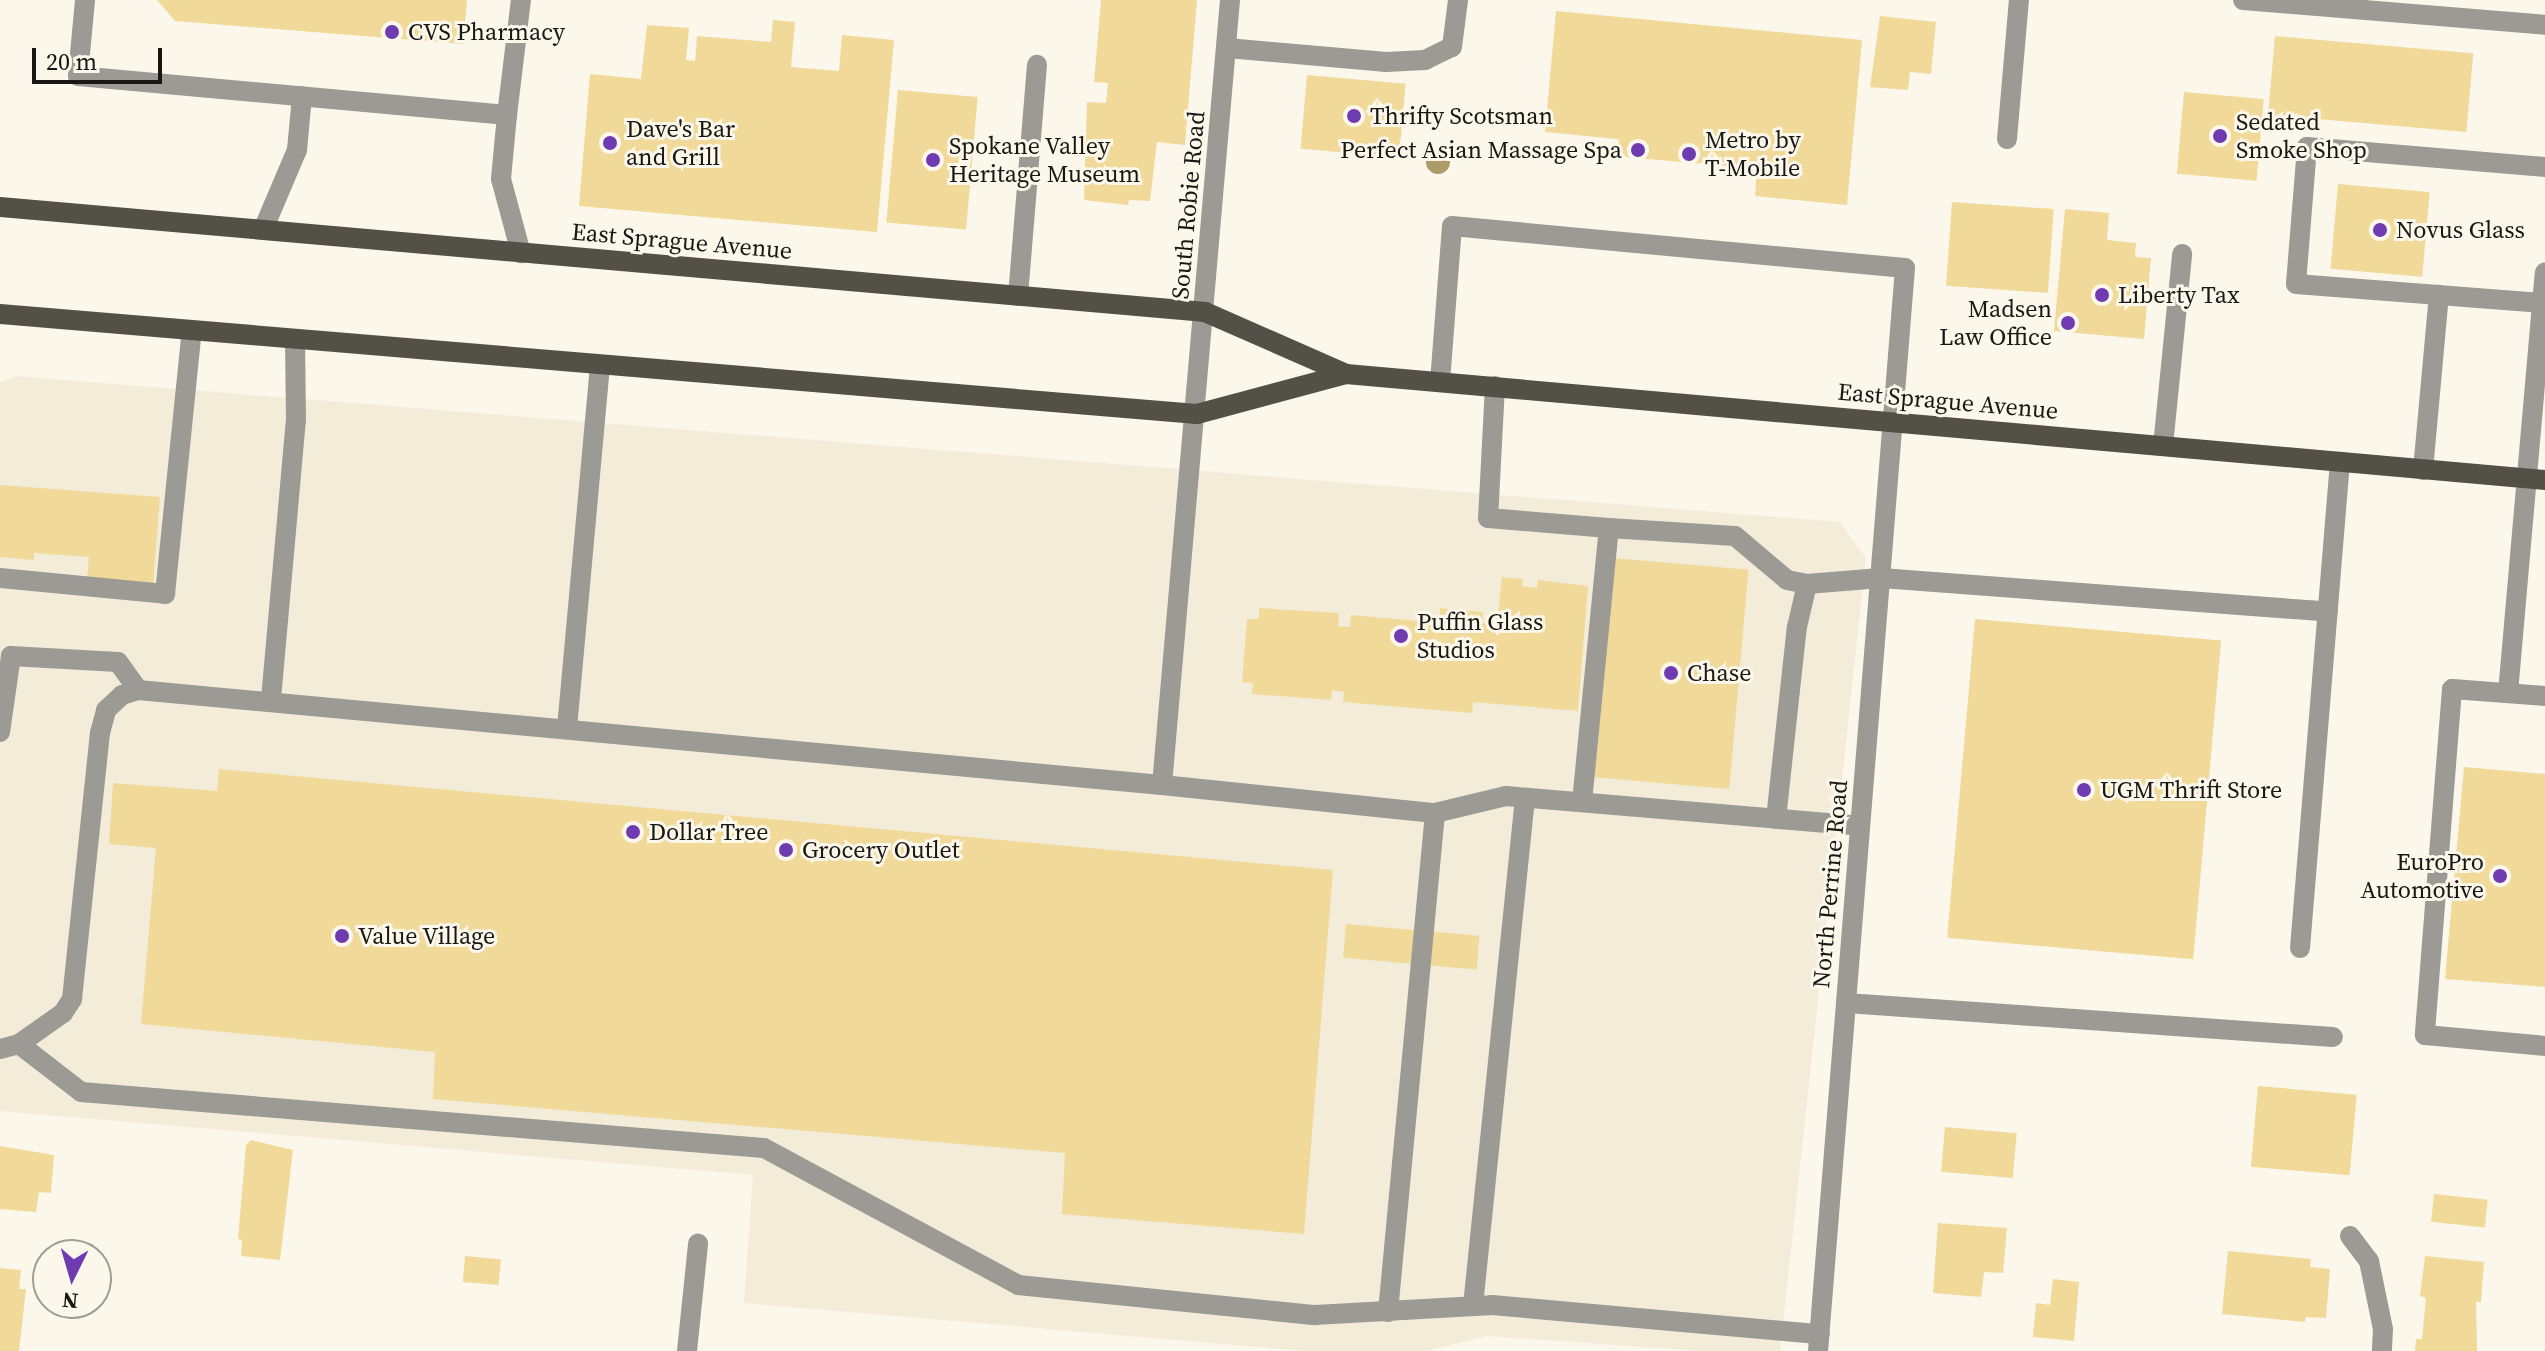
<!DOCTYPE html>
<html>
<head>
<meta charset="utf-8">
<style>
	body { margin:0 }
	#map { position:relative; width:2545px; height:1351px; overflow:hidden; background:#fcf7eb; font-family:"Source Serif 4",serif }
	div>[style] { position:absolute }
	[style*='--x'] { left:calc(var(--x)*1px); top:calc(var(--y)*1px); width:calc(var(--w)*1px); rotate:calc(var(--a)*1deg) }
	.built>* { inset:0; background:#f3ecd9 }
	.building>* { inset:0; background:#f1d99a; transform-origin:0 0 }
	.minor>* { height:20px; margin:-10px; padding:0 10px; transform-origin:10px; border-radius:10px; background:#9c9a95 }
	.major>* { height:20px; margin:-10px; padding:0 10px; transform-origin:10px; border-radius:10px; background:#535047 }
	.trees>* { width:24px; height:24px; margin:-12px; border-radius:50%; background:#ab9c6a }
	.dots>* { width:22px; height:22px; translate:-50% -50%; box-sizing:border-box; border:4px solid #fcf7eb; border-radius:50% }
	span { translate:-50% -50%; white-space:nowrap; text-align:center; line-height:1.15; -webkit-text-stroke:6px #fcf7eb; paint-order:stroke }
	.poi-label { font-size:24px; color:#191713 }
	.left { translate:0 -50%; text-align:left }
	.right { translate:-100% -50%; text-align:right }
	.street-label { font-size:24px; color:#191713 }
	.north { position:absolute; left:32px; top:1239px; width:80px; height:80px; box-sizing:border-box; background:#fcf7eb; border:2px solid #a19d95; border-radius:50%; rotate:185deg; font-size:22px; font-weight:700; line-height:32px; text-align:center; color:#191713 }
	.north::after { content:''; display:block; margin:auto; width:28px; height:36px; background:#6f3bb1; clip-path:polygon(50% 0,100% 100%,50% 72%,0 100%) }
	.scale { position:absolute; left:32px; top:48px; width:130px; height:36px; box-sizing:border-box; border:4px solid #191713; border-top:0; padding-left:10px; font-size:24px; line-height:28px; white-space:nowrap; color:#191713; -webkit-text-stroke:6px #fcf7eb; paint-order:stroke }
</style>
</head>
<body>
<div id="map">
	<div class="built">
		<i style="clip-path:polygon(15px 376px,1840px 522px,1866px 558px,1780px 1351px,1700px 1351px,1487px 1336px,1427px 1351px,1303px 1351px,744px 1303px,753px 1175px,0 1111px,0 383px)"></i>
	</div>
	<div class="building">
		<i style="clip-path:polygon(157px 0,467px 0,463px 44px,175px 21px)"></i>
		<i style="clip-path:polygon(1101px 0,1197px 0,1185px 145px,1157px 142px,1150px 201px,1129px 200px,1128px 205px,1084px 200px,1087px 102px,1106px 103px,1108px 83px,1094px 82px)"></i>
		<i style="clip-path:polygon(1556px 11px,1862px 40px,1847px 205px,1755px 196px,1757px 169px,1615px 156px,1617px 139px,1545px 132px)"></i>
		<i style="clip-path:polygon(1880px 16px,1936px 22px,1931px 74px,1910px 72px,1908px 90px,1870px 87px)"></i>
		<i style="clip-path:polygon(773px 20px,795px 22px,791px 67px,839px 71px,842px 35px,894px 40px,877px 232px,579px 206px,590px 74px,641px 79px,647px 25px,689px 28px,686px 60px,695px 61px,697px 36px,771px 42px)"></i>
		<i style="left:2275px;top:36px;width:199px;height:79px;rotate:5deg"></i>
		<i style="left:1307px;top:75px;width:99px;height:74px;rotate:5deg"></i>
		<i style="left:898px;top:90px;width:80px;height:133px;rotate:5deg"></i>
		<i style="left:2184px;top:92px;width:80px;height:82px;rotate:5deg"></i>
		<i style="left:2338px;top:184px;width:92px;height:85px;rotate:5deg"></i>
		<i style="left:1952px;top:202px;width:102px;height:84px;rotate:4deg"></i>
		<i style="clip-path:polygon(2065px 209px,2109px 213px,2107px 240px,2136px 243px,2135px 257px,2151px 258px,2144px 339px,2054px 331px)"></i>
		<i style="clip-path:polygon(0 485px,160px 497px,153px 585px,87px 579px,89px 557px,34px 553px,34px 560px,0 557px)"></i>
		<i style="left:1613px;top:558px;width:136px;height:220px;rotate:5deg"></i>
		<i style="clip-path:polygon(1502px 577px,1523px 579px,1522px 586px,1537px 588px,1538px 580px,1588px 586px,1578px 711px,1473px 702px,1472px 713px,1343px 702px,1344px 692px,1332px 690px,1331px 700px,1252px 694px,1253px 683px,1242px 682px,1247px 619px,1259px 619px,1259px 608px,1339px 613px,1338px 626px,1350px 627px,1351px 615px,1440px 623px,1440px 608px,1483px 612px,1482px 623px,1497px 624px)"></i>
		<i style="left:1975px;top:619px;width:247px;height:320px;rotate:5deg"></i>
		<i style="clip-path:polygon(2464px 767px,2545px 774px,2545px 987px,2445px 979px)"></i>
		<i style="clip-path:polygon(219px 769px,1333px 870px,1304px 1234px,1062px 1214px,1065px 1153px,433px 1099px,435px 1052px,141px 1024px,156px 848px,109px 844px,113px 783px,217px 791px)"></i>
		<i style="left:1346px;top:924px;width:134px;height:34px;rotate:5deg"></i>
		<i style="left:2258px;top:1086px;width:99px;height:81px;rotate:5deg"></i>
		<i style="left:1945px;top:1127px;width:72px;height:45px;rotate:5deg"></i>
		<i style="clip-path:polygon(251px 1140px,293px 1150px,280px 1260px,241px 1256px,242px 1240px,238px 1239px,246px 1145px)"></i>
		<i style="clip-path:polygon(0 1146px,54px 1155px,51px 1193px,39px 1192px,36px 1212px,0 1209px)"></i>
		<i style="left:2434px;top:1194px;width:54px;height:28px;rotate:6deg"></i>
		<i style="clip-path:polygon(1938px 1223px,2007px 1228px,2003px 1273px,1984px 1272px,1981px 1297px,1933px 1293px)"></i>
		<i style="clip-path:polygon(2228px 1251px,2311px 1259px,2310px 1267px,2330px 1269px,2326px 1318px,2306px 1317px,2305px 1322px,2222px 1314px)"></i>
		<i style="left:465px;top:1256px;width:36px;height:26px;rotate:5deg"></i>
		<i style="clip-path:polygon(2425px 1256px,2484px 1262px,2481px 1302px,2476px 1302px,2477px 1351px,2415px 1351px,2416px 1339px,2422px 1339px,2426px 1298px,2420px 1296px)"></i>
		<i style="clip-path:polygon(0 1268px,21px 1270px,19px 1289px,26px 1289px,19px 1351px,0 1351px)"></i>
		<i style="clip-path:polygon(2053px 1279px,2079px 1282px,2074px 1341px,2033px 1337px,2036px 1303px,2050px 1305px)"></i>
	</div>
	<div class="minor">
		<i style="--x:85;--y:0;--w:76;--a:95.3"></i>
		<i style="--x:78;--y:76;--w:431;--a:5.2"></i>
		<i style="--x:507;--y:115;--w:64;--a:95.4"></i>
		<i style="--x:501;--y:179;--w:77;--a:74.9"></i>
		<i style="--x:2243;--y:0;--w:303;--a:4.7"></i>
		<i style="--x:1227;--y:48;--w:160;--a:5"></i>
		<i style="--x:1386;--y:62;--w:39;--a:-3"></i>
		<i style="--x:1425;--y:60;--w:30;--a:-26"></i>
		<i style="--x:1452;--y:47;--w:47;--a:-82.7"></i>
		<i style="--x:507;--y:115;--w:116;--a:-83.1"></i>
		<i style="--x:2007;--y:139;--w:140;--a:-85.1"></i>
		<i style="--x:2545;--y:167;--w:239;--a:-175.2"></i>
		<i style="--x:2307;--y:147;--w:137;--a:94.6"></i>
		<i style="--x:2296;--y:284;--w:250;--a:4.4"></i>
		<i style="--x:263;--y:230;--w:87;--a:-67"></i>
		<i style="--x:297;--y:150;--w:54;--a:-84.7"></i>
		<i style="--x:1018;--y:296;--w:232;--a:-85.3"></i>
		<i style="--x:1440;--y:382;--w:156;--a:-85.6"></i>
		<i style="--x:1452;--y:226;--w:455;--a:5.3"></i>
		<i style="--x:1905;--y:268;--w:1086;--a:94.59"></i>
		<i style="--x:1495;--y:386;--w:132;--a:93"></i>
		<i style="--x:1488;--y:518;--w:121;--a:4.7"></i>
		<i style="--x:2163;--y:446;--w:193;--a:-84.3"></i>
		<i style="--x:2423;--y:470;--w:176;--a:-84.8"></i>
		<i style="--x:0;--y:578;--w:166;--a:5.5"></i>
		<i style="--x:165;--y:594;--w:265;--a:-84.2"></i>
		<i style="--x:2508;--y:693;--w:422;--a:-85"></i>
		<i style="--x:2545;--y:696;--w:93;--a:-175.7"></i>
		<i style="--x:2452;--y:689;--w:347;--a:94.5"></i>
		<i style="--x:2425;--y:1035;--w:121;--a:5.2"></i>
		<i style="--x:271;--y:699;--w:280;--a:-84.9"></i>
		<i style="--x:296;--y:420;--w:81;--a:-90.7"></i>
		<i style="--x:567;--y:728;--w:364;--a:-84.8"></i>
		<i style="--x:0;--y:732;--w:77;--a:-81.8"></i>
		<i style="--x:11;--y:656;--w:107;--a:3.2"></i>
		<i style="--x:118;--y:662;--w:34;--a:54"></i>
		<i style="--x:1162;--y:785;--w:274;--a:5.9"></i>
		<i style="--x:1435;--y:813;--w:73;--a:-13.5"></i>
		<i style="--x:1506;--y:796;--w:355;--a:4.8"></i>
		<i style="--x:1582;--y:802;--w:275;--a:-84.4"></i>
		<i style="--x:1609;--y:528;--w:126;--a:3.6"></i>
		<i style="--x:1735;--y:536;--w:68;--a:40.2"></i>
		<i style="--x:1787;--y:580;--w:20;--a:11"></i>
		<i style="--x:1807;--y:584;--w:74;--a:-4.6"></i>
		<i style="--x:1881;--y:578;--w:448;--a:4.3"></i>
		<i style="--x:1776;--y:819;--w:193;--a:-83.8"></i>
		<i style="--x:1797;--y:627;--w:44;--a:-76.9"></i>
		<i style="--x:2300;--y:948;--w:488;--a:-85.3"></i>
		<i style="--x:1846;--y:1003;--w:488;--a:4"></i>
		<i style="--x:19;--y:1044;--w:78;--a:37.7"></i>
		<i style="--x:81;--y:1092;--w:685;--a:4.69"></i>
		<i style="--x:764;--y:1148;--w:289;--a:28.3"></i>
		<i style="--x:1018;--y:1285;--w:299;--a:5.8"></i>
		<i style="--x:1315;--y:1315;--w:177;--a:-3.2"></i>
		<i style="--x:1492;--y:1305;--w:329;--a:5.1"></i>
		<i style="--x:0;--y:1049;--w:20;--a:-15"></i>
		<i style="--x:19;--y:1044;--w:54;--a:-35.2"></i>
		<i style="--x:63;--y:1013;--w:17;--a:-57"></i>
		<i style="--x:72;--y:999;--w:267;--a:-84"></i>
		<i style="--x:100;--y:733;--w:24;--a:-75"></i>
		<i style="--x:106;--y:710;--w:22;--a:-43"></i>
		<i style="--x:122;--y:695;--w:17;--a:-17"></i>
		<i style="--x:138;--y:690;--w:1028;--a:5.3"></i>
		<i style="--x:1162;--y:785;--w:788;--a:-85.05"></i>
		<i style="--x:2350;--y:1236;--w:31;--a:53"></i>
		<i style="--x:2369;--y:1261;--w:69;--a:78.4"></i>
		<i style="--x:2383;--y:1329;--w:22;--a:93"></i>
		<i style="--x:1473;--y:1306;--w:511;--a:-84.16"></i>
		<i style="--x:1388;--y:1312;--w:501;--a:-84.62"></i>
		<i style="--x:687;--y:1351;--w:108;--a:-84.1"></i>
	</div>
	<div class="major">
		<i style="--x:0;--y:207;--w:1210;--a:4.98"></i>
		<i style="--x:1205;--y:312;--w:154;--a:23.7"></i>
		<i style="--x:1346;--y:374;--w:1204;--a:5.05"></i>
		<i style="--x:0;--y:314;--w:1201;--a:4.78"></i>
		<i style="--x:1197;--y:414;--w:154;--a:-15"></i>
	</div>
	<div class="trees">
		<i style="left:1438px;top:162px"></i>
	</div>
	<div class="dots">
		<i style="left:392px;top:32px;background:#6f3bb1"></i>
		<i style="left:1354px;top:116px;background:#6f3bb1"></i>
		<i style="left:2220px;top:136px;background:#6f3bb1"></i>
		<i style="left:610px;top:143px;background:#6f3bb1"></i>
		<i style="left:1638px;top:150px;background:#6f3bb1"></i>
		<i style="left:1689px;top:154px;background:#6f3bb1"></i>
		<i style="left:933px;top:160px;background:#6f3bb1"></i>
		<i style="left:2380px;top:230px;background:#6f3bb1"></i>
		<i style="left:2102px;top:295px;background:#6f3bb1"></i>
		<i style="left:2068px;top:323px;background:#6f3bb1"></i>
		<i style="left:1401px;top:636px;background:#6f3bb1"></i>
		<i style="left:1671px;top:673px;background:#6f3bb1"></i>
		<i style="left:2084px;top:790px;background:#6f3bb1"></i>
		<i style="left:633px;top:832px;background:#6f3bb1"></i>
		<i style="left:786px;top:850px;background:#6f3bb1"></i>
		<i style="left:2500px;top:876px;background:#6f3bb1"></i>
		<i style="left:342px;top:936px;background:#6f3bb1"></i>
	</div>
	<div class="poi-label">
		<span class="left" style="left:408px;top:32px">CVS Pharmacy</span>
		<span class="left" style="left:1370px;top:116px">Thrifty Scotsman</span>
		<span class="left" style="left:2236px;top:136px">Sedated<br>Smoke Shop</span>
		<span class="left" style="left:626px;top:143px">Dave's Bar<br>and Grill</span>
		<span class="left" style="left:1705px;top:154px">Metro by<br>T-Mobile</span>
		<span class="left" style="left:949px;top:160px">Spokane Valley<br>Heritage Museum</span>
		<span class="right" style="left:1622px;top:150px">Perfect Asian Massage Spa</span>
		<span class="left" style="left:2396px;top:230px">Novus Glass</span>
		<span class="left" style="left:2118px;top:295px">Liberty Tax</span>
		<span class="right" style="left:2052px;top:323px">Madsen<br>Law Office</span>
		<span class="left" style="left:1417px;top:636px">Puffin Glass<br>Studios</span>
		<span class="left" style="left:1687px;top:673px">Chase</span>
		<span class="left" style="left:2100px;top:790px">UGM Thrift Store</span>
		<span class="left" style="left:649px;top:832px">Dollar Tree</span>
		<span class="left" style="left:802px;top:850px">Grocery Outlet</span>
		<span class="right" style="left:2484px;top:876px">EuroPro<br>Automotive</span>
		<span class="left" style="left:358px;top:936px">Value Village</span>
	</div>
	<div class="street-label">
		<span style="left:1188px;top:205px;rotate:-85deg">South Robie Road</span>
		<span style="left:682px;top:241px;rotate:5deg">East Sprague Avenue</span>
		<span style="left:1948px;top:401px;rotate:5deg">East Sprague Avenue</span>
		<span style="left:1830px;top:884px;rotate:-85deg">North Perrine Road</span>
	</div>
	<div class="north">N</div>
	<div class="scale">20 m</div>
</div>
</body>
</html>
